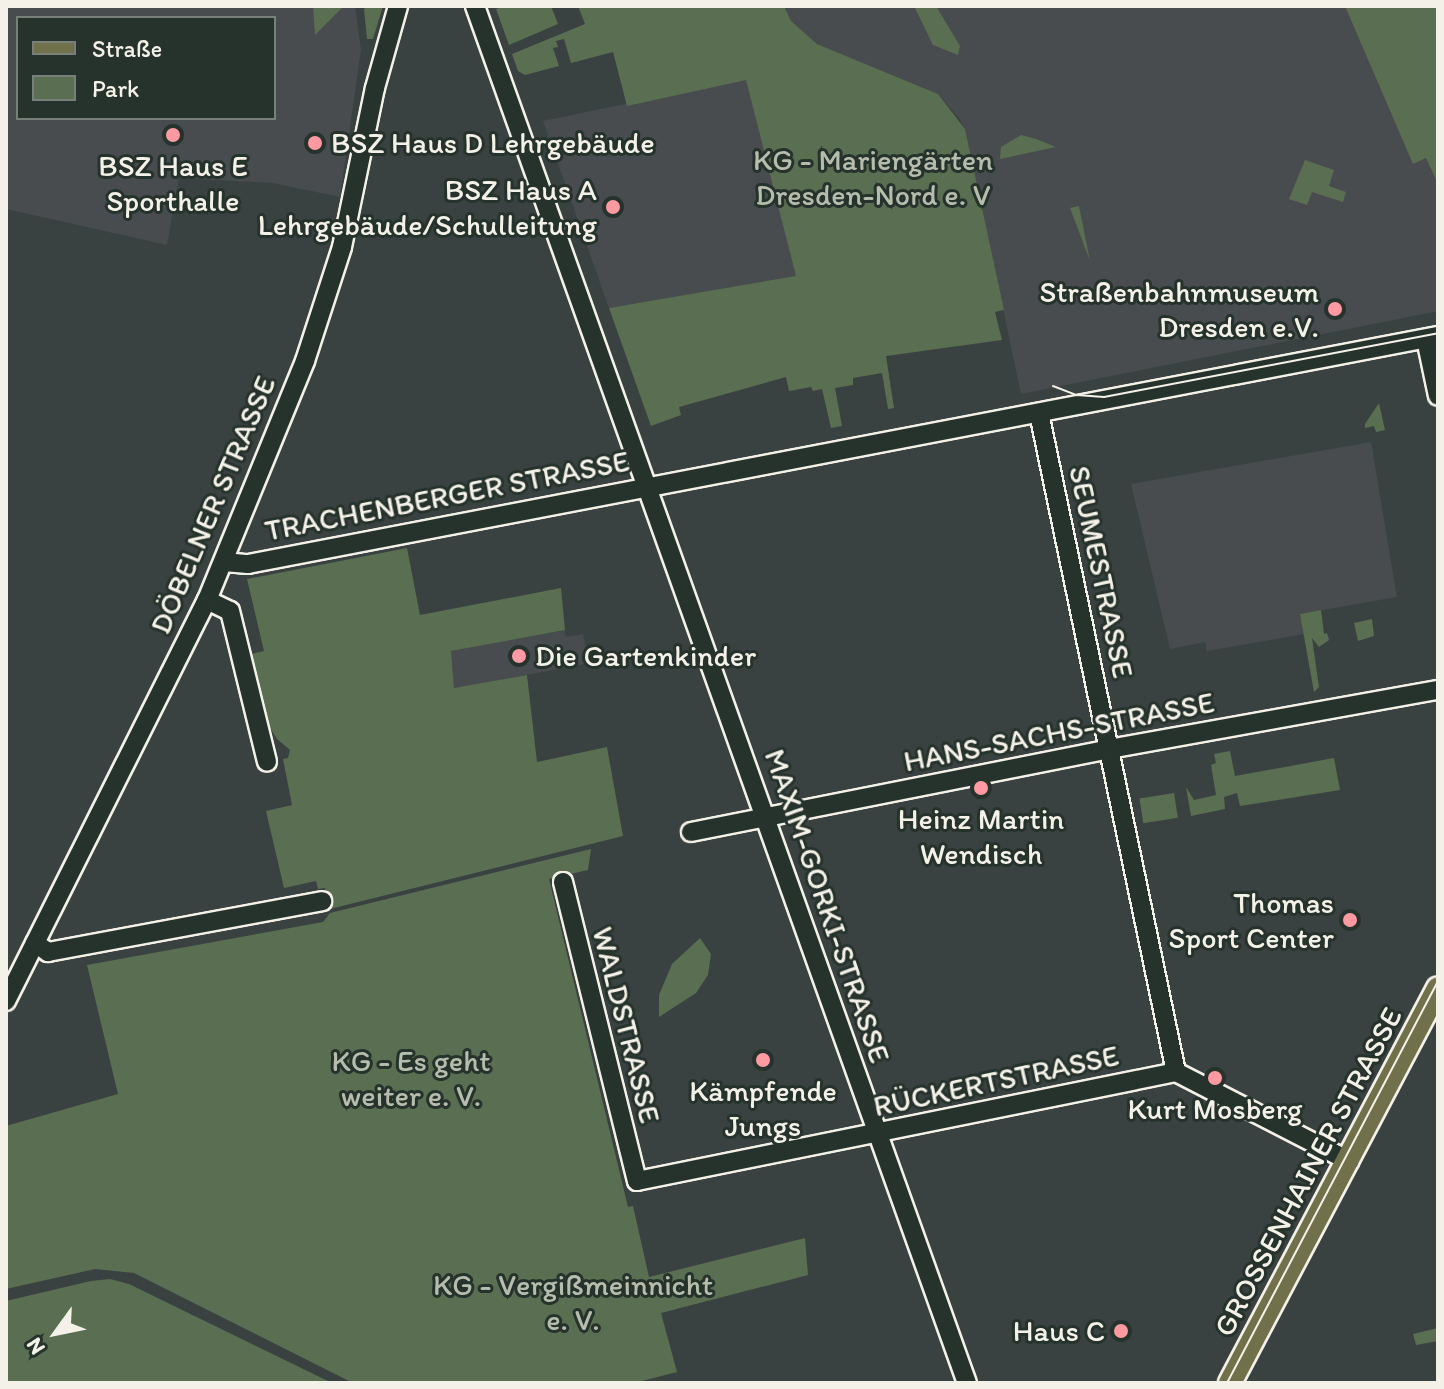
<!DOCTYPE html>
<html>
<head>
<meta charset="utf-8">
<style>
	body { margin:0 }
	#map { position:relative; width:1444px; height:1389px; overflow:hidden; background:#3a4241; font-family:Itim,sans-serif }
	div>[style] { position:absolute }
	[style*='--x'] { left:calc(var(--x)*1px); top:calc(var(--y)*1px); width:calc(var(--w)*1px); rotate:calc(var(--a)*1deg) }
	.built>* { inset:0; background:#484c4f }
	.green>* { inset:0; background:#5a6e51; transform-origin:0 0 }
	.roads { filter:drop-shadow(2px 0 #f4f1e8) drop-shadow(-2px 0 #f4f1e8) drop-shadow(0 2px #f4f1e8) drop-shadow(0 -2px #f4f1e8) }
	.minor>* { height:18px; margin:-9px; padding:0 9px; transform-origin:9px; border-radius:9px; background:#26332d }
	.major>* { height:22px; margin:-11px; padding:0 11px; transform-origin:11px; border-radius:11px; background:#70704a }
	.tram>* { height:2px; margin:-1px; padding:0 1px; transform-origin:1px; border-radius:1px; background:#f4f1e8 }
	.dots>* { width:22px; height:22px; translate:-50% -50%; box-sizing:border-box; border:4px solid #26332d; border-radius:50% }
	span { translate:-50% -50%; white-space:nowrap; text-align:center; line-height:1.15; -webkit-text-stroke:6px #26332d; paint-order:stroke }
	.poi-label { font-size:30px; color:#f4f1e8 }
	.left { translate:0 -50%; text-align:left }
	.right { translate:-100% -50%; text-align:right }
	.park-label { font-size:30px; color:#b6bdac }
	.street-label { font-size:30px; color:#f4f1e8 }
	.frame { position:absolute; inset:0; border:8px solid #f4f1e8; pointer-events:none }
	.legend { position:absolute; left:16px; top:16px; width:260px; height:104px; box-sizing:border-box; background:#26332d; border:2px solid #787f78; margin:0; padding:10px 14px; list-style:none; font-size:24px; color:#f4f1e8 }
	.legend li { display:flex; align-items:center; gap:16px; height:40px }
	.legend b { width:40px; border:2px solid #787f78 }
	.north { position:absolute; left:16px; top:1293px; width:80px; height:80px; -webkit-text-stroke:6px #26332d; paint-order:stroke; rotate:237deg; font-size:22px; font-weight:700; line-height:32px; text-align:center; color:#f4f1e8 }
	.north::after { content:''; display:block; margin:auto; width:28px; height:36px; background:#f4f1e8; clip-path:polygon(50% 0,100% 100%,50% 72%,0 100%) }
</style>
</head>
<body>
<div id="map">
	<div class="built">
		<i style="clip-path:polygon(evenodd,6px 6px,355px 6px,361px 50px,340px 197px,273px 183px,179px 178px,167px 245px,6px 209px,6px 6px,18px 18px,274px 18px,274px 118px,18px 118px,18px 18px)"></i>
		<i style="clip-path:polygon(784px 6px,1358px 6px,1438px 184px,1438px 311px,1021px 394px,965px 129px,959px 118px,938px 94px,817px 44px,791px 21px)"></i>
		<i style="clip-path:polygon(746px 79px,797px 277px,609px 308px,543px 121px)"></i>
		<i style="clip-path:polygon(1371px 442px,1397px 597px,1300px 614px,1305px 634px,1207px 651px,1205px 642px,1170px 649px,1131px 484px)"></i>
		<i style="clip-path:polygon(565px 630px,566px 637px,583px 634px,589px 663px,454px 689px,451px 651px)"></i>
	</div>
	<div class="green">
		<i style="clip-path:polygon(313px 6px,344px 6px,315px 35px)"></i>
		<i style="clip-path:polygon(369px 6px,383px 6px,373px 39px,367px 39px,364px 9px)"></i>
		<i style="clip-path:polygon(505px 6px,551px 6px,558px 24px,509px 45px,496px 9px)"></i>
		<i style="clip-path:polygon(578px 6px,784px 6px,791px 21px,817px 44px,938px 94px,965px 129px,1004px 310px,995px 312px,1002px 340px,886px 356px,894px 408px,888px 409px,882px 373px,853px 378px,853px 385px,835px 388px,842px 426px,831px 428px,822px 389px,813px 391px,811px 387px,789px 391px,786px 377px,679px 407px,681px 415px,651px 426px,609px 308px,796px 276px,746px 80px,627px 106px,613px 52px,571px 63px,564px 39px,556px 41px,558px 47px,553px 48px,559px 66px,525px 75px,518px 71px,512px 54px,585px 24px)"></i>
		<i style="clip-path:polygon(914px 6px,936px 6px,960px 46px,958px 55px,933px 45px)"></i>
		<i style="clip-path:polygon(1345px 6px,1438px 6px,1438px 184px,1426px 158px,1413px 164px)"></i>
		<i style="clip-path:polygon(1021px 135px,1036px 139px,1056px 147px,1000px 159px,1001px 147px)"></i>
		<i style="clip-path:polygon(1305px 160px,1334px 170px,1329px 186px,1346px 192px,1343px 202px,1312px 192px,1307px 205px,1289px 199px)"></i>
		<i style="clip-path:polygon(1079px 206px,1090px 261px,1070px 208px)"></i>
		<i style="clip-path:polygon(1379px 403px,1385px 430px,1376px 432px,1374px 426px,1365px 428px,1365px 424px)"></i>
		<i style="clip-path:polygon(407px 548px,420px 615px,561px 588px,565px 630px,451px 651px,454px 688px,527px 675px,537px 762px,607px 747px,623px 836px,330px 909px,325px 888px,318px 889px,316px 881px,284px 888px,266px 811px,292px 805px,283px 759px,288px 758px,290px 750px,277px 739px,264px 718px,251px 654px,264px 651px,247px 579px)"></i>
		<i style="clip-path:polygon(1321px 610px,1324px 634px,1327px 633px,1329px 640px,1319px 647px,1312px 638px,1319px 687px,1314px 692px,1300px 614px)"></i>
		<i style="clip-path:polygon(1372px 619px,1374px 636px,1358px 641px,1354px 623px)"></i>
		<i style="clip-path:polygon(1230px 751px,1235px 776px,1334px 758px,1340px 790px,1240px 806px,1237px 793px,1224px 797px,1225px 809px,1191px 816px,1186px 787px,1194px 800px,1216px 795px,1211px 765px,1216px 763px,1214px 754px)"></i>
		<i style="left:1174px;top:793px;width:25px;height:35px;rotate:81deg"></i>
		<i style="clip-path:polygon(591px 849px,588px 870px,549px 879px,628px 1207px,633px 1206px,649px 1277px,805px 1238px,808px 1275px,661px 1313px,677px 1372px,634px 1383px,353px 1383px,134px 1273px,95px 1269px,6px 1289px,6px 1126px,118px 1094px,87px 965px,323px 922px,330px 913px)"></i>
		<i style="clip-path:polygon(700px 938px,711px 954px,708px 975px,696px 993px,659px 1017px,659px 995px,672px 964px)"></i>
		<i style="clip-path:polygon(110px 1279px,129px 1284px,332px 1383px,6px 1383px,6px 1301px,91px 1281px)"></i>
		<i style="clip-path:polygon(1438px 1328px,1438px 1341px,1416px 1345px,1413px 1334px)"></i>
	</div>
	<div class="roads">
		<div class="minor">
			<i style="--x:475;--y:6;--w:1462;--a:70.34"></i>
			<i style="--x:1426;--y:339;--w:58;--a:78.1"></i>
			<i style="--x:1039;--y:413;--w:673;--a:78.26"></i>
			<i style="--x:224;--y:562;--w:24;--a:5"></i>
			<i style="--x:248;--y:564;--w:1212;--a:-10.85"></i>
			<i style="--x:207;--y:600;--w:25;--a:26"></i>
			<i style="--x:230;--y:611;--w:155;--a:76.2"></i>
			<i style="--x:691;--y:832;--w:426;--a:-11.2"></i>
			<i style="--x:1109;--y:749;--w:334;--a:-10.2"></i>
			<i style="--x:563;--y:882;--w:308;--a:76.1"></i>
			<i style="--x:637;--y:1181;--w:550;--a:-11.43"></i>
			<i style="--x:1176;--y:1072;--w:195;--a:27.2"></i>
			<i style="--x:35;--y:943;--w:16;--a:35"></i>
			<i style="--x:48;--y:952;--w:279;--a:-10.5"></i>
			<i style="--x:6;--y:1001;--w:449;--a:-63.4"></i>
			<i style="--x:207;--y:600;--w:258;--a:-67.7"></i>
			<i style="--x:305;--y:361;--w:120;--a:-72"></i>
			<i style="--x:342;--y:247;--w:162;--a:-78.3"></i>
			<i style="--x:375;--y:88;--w:85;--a:-74.3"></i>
		</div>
		<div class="major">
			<i style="--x:1230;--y:1383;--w:446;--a:-62.2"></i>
		</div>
	</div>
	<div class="tram">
		<i style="--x:1053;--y:386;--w:26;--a:21"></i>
		<i style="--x:1077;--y:395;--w:27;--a:4"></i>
		<i style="--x:1104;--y:397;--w:340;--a:-10.8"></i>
		<i style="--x:1227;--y:1383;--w:454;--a:-62.3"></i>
	</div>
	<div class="dots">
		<i style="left:173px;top:135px;background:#ff9aa2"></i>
		<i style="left:315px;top:143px;background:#ff9aa2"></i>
		<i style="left:613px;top:207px;background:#ff9aa2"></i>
		<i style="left:1335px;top:309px;background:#ff9aa2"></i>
		<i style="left:519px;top:656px;background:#ff9aa2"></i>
		<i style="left:981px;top:788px;background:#ff9aa2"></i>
		<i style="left:1350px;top:920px;background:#ff9aa2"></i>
		<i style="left:763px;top:1060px;background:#ff9aa2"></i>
		<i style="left:1215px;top:1078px;background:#ff9aa2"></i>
		<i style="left:1121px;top:1331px;background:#ff9aa2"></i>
	</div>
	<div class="poi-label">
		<span class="left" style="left:331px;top:143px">BSZ Haus D Lehrgebäude</span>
		<span style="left:173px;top:183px">BSZ Haus E<br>Sporthalle</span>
		<span class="right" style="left:597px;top:207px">BSZ Haus A<br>Lehrgebäude/Schulleitung</span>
		<span class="right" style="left:1319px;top:309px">Straßenbahnmuseum<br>Dresden e.V.</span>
		<span class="left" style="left:535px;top:656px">Die Gartenkinder</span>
		<span style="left:981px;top:836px">Heinz Martin<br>Wendisch</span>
		<span class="right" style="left:1334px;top:920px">Thomas<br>Sport Center</span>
		<span style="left:763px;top:1108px">Kämpfende<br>Jungs</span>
		<span style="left:1215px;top:1109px">Kurt Mosberg</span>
		<span class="right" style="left:1105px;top:1331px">Haus C</span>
	</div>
	<div class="park-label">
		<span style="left:873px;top:177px">KG - Mariengärten<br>Dresden-Nord e. V</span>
		<span style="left:411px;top:1078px">KG - Es geht<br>weiter e. V.</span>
		<span style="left:573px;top:1302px">KG - Vergißmeinnicht<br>e. V.</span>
	</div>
	<div class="street-label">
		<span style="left:447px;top:496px;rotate:-11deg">TRACHENBERGER STRASSE</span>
		<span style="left:213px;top:505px;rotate:-67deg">DÖBELNER STRASSE</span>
		<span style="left:1101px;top:572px;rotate:78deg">SEUMESTRASSE</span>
		<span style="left:1059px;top:732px;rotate:-11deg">HANS-SACHS-STRASSE</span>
		<span style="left:827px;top:906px;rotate:71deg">MAXIM-GORKI-STRASSE</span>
		<span style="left:626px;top:1025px;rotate:76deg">WALDSTRASSE</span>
		<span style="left:996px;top:1081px;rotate:-12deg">RÜCKERTSTRASSE</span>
		<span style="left:1308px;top:1172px;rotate:-62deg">GROSSENHAINER STRASSE</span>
	</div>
	<div class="frame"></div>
	<ul class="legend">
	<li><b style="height:10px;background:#70704a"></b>Straße</li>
	<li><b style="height:22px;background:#5a6e51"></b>Park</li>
	</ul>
	<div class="north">N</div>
</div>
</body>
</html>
